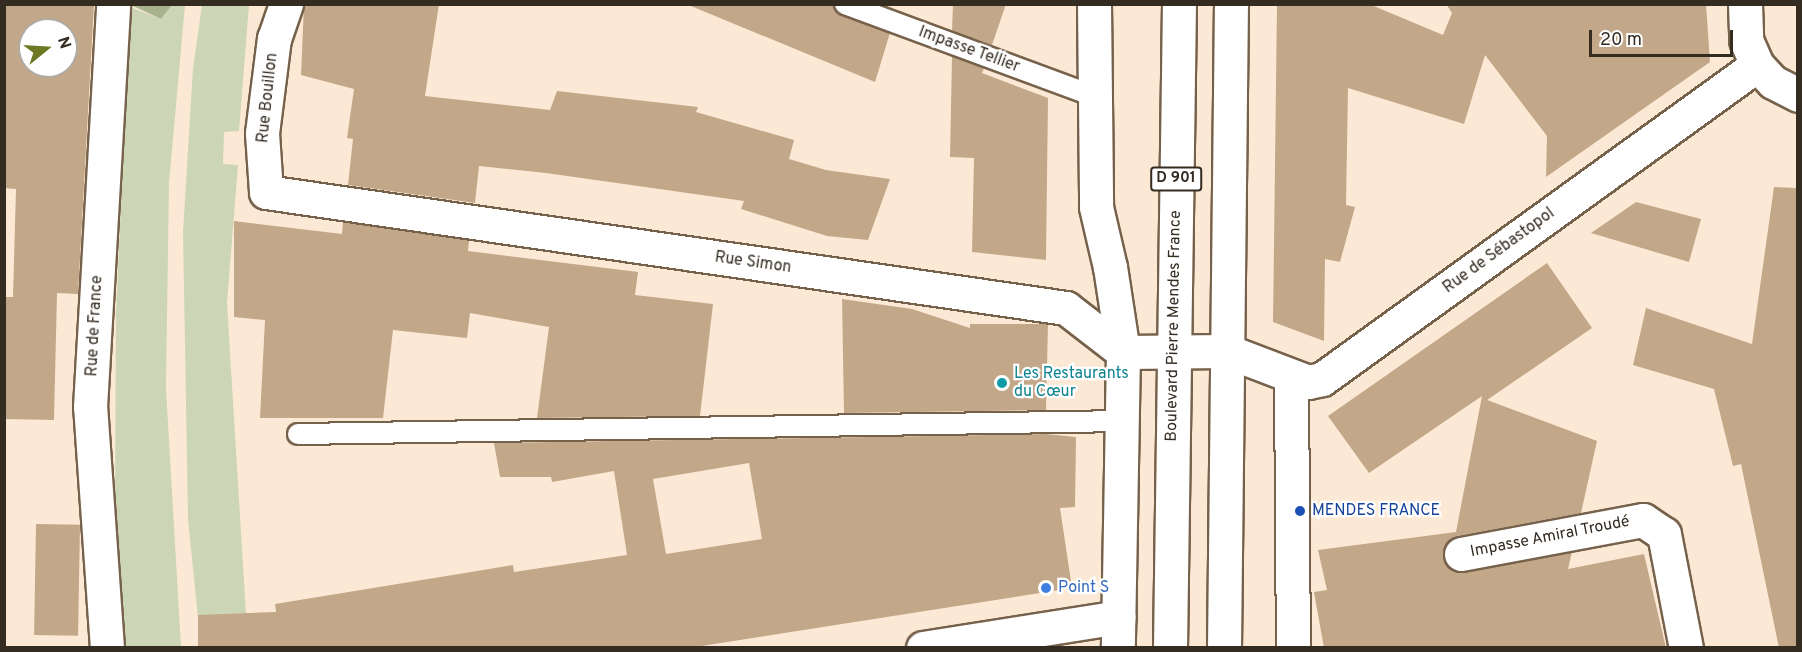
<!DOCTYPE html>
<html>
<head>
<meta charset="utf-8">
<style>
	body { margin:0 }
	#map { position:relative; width:1802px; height:652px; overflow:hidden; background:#fce9d5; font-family:Overpass,sans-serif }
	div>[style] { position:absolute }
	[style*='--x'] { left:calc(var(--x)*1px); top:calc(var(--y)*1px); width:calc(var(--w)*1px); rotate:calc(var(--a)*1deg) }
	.green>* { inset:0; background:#ccd6b6 }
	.forest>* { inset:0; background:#a8b38e }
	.building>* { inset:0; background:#c3a789; transform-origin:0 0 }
	.roads { filter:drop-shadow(2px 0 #76614b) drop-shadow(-2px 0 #76614b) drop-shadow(0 2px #76614b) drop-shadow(0 -2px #76614b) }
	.lane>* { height:20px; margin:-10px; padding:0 10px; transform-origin:10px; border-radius:10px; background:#fff }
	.street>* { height:33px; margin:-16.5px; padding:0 16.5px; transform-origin:16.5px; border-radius:16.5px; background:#fff }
	.primary>* { height:33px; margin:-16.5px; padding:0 16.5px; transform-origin:16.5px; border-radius:16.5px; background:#fff }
	.dots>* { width:16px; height:16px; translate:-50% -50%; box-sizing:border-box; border:3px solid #fff; border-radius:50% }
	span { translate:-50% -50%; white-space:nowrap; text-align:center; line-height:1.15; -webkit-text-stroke:4.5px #fff; paint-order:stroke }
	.shield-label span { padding:2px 4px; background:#fff; border:2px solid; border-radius:4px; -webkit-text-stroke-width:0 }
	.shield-label { font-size:15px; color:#342b21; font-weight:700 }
	.street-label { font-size:16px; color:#342b21 }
	.culture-label { font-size:16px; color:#0d838f }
	.left { translate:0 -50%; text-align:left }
	.transit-label { font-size:16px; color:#164399 }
	.shop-label { font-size:16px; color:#366cbe }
	.frame { position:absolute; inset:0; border:6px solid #342b21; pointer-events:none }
	.north { position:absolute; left:18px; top:18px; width:60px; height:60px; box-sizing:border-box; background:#fff; border:2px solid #aeaaa6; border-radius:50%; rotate:72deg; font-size:16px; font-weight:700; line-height:24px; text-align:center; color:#342b21 }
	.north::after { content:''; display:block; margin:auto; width:21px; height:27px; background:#6d7823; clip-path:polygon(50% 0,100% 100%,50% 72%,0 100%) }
	.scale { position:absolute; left:1589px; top:30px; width:144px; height:27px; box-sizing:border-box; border:3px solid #342b21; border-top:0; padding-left:8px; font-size:18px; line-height:21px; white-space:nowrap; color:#342b21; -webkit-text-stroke:4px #fff; paint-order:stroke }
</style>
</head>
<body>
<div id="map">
	<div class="green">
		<i style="clip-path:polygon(172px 5px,185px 5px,169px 183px,166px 388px,181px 647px,126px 648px,115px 510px,116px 314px,130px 7px,161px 19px)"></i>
		<i style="clip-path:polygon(202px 5px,249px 5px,239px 131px,224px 132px,223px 164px,238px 165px,227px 303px,248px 647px,201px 648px,188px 519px,183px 232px,193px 68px)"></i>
	</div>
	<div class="forest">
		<i style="clip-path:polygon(131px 5px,131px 4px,172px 5px,161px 19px)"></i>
	</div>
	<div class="building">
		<i style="clip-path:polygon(evenodd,4px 4px,94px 4px,78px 294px,57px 293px,54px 420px,4px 419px,4px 297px,13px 297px,16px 189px,4px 188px,4px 4px,30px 30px,66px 30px,66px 66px,30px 66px,30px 30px)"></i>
		<i style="clip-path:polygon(304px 4px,439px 4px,425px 96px,550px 110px,557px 91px,698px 107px,696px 112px,794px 140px,789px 159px,826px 170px,890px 179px,868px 240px,827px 236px,741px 209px,744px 201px,546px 173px,479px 166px,475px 203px,348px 185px,353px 139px,347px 138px,354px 89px,301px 75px)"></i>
		<i style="clip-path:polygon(686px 4px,833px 4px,841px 15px,890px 33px,875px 82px)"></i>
		<i style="clip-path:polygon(953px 4px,1006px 4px,992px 45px,952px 31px)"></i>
		<i style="clip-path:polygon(1277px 4px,1369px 4px,1443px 35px,1452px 13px,1446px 4px,1706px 4px,1710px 62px,1546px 177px,1547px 136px,1485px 55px,1464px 124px,1348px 88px,1346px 205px,1355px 207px,1340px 262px,1325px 259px,1324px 341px,1273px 322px)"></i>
		<i style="clip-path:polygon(952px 56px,984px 68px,982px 73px,1048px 98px,1046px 260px,972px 252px,974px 158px,950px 157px)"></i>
		<i style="clip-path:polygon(1774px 187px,1797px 188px,1797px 648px,1779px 648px,1741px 464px,1733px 466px,1714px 389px,1633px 365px,1646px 308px,1752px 344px)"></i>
		<i style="clip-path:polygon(1636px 202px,1701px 219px,1689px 262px,1591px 233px)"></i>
		<i style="clip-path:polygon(234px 221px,342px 234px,343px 222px,469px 240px,468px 251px,638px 272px,635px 295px,713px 304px,700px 416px,537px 418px,549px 327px,470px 313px,467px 338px,393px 330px,383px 418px,260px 418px,265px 320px,234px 317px)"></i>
		<i style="clip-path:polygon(1547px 263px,1592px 328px,1487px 400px,1597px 441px,1581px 513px,1457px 536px,1444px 547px,1443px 558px,1447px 567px,1464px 572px,1572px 552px,1568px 569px,1644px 554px,1666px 648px,1324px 648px,1314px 592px,1327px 590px,1318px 550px,1456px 532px,1482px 396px,1369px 473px,1328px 416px)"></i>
		<i style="clip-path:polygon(842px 299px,912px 309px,970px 328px,970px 324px,1048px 324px,1046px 410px,844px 413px)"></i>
		<i style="clip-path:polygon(evenodd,1046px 434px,1076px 437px,1075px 507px,1060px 508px,1072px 588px,689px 648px,198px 648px,198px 615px,276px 612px,275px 604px,471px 572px,513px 565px,514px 572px,627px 555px,614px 471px,552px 482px,551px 477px,500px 477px,494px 443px,1046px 434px,749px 463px,762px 539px,666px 554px,653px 479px,749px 463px)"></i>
		<i style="left:36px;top:524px;width:44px;height:111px;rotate:1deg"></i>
	</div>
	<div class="roads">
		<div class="lane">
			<i style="--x:845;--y:4;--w:265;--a:20.3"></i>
			<i style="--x:298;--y:434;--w:825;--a:-0.9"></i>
		</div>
		<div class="street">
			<i style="--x:286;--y:4;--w:36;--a:109"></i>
			<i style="--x:274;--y:38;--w:96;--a:97.2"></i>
			<i style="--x:262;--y:133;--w:59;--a:86.1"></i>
			<i style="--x:266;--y:192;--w:808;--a:8.25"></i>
			<i style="--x:1066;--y:308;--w:72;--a:37.7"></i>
			<i style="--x:1123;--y:352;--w:104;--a:-0.6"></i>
			<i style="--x:1227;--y:351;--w:87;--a:20.9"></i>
			<i style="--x:1308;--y:382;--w:14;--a:-12"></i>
			<i style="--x:1322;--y:379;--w:536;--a:-35.82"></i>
			<i style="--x:1094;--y:4;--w:203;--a:89.4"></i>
			<i style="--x:1096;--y:207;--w:62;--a:76.9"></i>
			<i style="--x:1110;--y:267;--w:86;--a:81.3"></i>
			<i style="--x:1123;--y:352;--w:296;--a:91"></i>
			<i style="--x:1745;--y:4;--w:36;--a:88"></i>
			<i style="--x:1746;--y:40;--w:27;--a:66"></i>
			<i style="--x:1757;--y:65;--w:23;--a:47"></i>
			<i style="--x:1773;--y:82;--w:28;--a:27"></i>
			<i style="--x:1291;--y:376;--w:272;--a:89.6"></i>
			<i style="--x:1461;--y:554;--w:185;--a:-10.6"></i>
			<i style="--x:1643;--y:520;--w:25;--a:34"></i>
			<i style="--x:1664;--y:534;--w:116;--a:79.1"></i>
			<i style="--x:107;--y:648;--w:242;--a:-94"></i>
			<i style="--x:90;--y:407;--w:404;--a:-86.7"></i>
			<i style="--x:923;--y:648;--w:198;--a:-9"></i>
		</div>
		<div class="primary">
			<i style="--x:1170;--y:648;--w:644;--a:-89.2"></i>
			<i style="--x:1224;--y:648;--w:644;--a:-89.38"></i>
		</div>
	</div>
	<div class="dots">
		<i style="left:1002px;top:383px;background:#0f9aa8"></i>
		<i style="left:1300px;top:511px;background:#1a4fb4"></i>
		<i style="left:1046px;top:588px;background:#3f7fe0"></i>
	</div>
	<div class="shield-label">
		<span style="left:1176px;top:179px">D 901</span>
	</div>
	<div class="street-label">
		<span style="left:969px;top:50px;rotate:20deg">Impasse Tellier</span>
		<span style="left:268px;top:98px;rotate:-84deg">Rue Bouillon</span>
		<span style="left:1499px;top:251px;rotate:-36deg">Rue de Sébastopol</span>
		<span style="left:753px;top:263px;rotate:8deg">Rue Simon</span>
		<span style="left:95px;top:326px;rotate:-87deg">Rue de France</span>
		<span style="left:1174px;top:326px;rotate:-89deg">Boulevard Pierre Mendes France</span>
		<span style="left:1550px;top:537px;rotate:-11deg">Impasse Amiral Troudé</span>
	</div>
	<div class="culture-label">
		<span class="left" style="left:1014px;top:383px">Les Restaurants<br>du Cœur</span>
	</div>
	<div class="transit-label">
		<span class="left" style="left:1312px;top:511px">MENDES FRANCE</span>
	</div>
	<div class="shop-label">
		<span class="left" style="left:1058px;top:588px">Point S</span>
	</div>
	<div class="frame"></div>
	<div class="north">N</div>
	<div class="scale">20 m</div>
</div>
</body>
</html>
